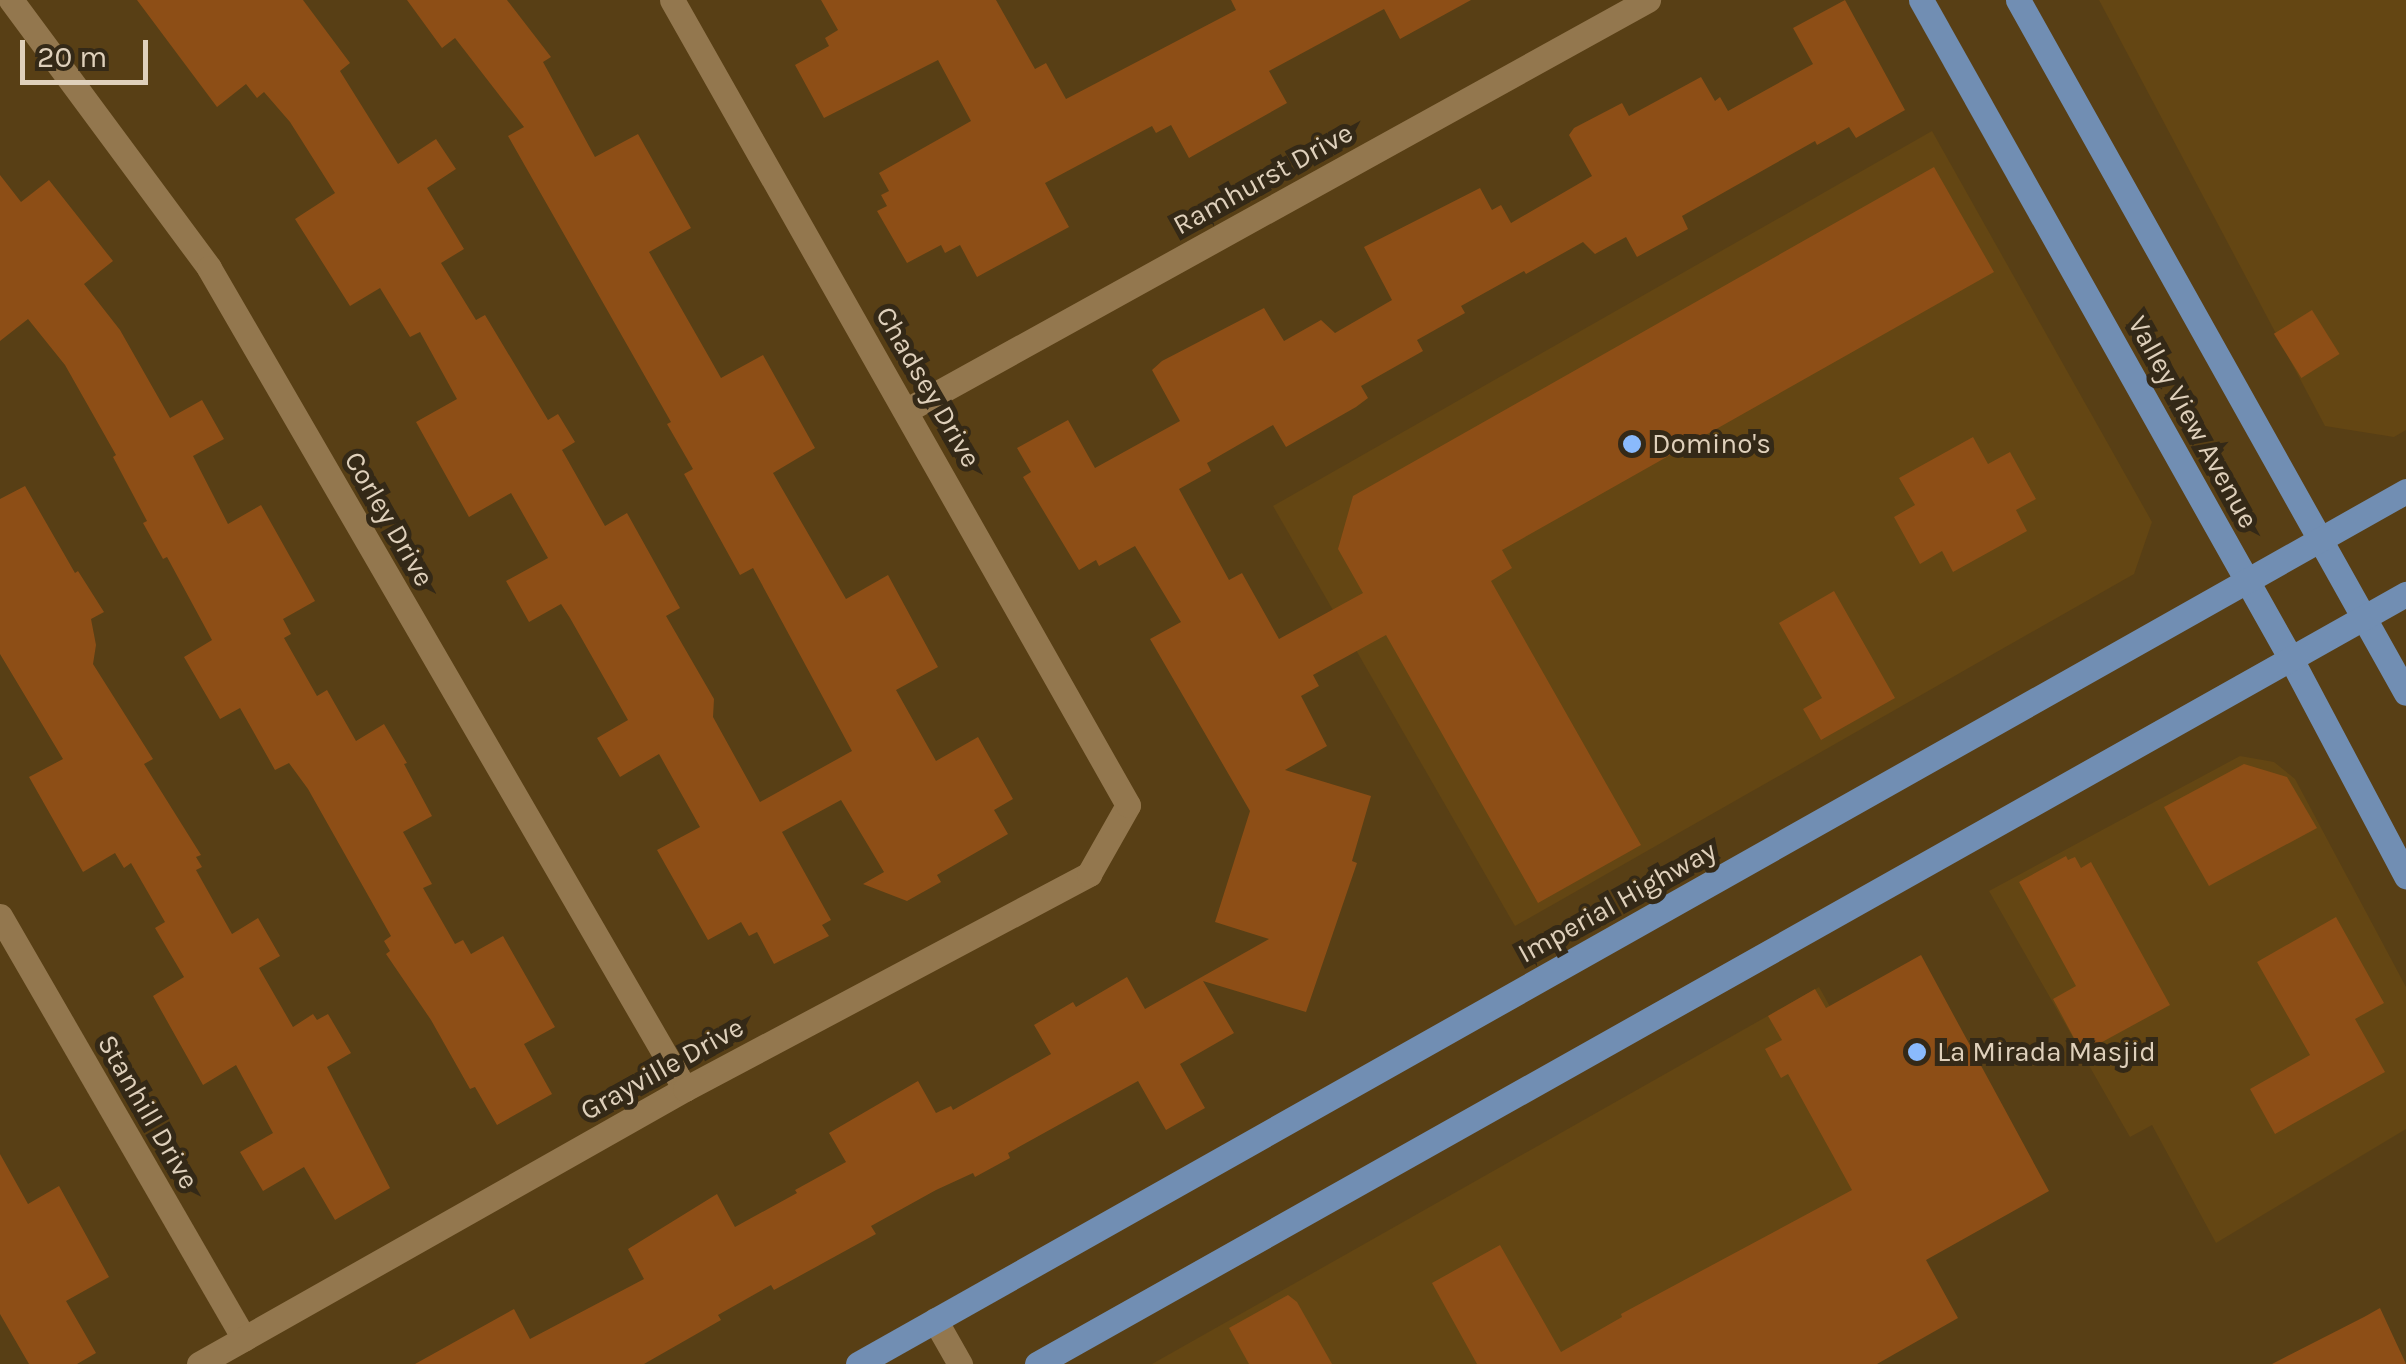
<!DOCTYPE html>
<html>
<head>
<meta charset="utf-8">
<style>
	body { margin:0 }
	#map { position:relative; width:2406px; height:1364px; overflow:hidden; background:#583f15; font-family:Karla,sans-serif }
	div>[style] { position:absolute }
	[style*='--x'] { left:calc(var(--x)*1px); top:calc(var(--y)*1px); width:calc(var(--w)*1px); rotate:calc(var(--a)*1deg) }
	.built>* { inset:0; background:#644613 }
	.building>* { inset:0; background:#8d4e16; transform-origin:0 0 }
	.minor>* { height:25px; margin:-12.5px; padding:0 12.5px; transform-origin:12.5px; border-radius:12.5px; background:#93774e }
	.major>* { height:25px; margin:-12.5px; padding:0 12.5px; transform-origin:12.5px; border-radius:12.5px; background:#718eb3 }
	.dots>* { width:28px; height:28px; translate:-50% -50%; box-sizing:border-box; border:5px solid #342917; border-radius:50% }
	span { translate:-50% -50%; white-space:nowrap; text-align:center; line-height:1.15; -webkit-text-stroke:10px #342917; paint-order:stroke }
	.street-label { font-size:28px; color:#dfd0bb }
	.poi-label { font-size:28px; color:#dfd0bb }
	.left { translate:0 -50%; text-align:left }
	.scale { position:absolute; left:20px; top:40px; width:128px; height:45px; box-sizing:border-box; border:5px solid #dfd0bb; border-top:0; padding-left:12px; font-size:30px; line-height:35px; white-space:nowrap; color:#dfd0bb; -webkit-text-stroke:8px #342917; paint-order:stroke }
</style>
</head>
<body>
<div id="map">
	<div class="built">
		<i style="clip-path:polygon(2099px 0,2406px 0,2406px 430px,2394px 437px,2325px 426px)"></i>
		<i style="clip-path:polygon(1932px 131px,2152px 522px,2134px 574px,1515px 926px,1273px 506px)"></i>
		<i style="clip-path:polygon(2240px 756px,2274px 762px,2295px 779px,2406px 987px,2406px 1129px,2216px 1243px,2152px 1125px,2130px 1137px,1989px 891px)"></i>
		<i style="clip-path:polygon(1819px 987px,1958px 1235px,1734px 1364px,1152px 1364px)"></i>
	</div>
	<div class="building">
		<i style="clip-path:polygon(137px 0,303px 0,350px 63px,340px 71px,398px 164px,436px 139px,456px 169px,427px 188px,464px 249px,441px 263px,476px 320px,485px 315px,548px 420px,558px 414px,575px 442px,562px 450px,605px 526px,627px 513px,680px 608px,666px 616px,714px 699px,713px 717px,760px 802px,852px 751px,753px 568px,740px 575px,684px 474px,693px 469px,667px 424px,671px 422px,508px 136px,524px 127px,455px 38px,442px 48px,407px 0,507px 0,551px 57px,543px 62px,595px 157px,638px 134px,691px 228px,649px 252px,721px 378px,763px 355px,815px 448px,773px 473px,846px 599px,888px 575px,938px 667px,896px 690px,936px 761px,978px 737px,1013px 799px,994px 810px,1008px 834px,937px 875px,941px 882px,907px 901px,863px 884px,884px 872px,841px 800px,782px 832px,831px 920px,822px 925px,829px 936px,774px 964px,757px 932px,749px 936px,741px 922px,708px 940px,657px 850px,700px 827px,659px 754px,620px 777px,597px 738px,628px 720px,570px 618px,561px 604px,529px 622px,506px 581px,548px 558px,511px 493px,469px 517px,416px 422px,457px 399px,420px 332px,410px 337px,380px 288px,350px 306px,295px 219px,335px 193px,290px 122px,264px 92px,257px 98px,246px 84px,217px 107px)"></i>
		<i style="clip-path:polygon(821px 0,996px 0,1035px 69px,1046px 63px,1066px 99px,1236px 10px,1231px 0,1471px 0,1400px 39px,1384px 9px,1269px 71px,1287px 103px,1189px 158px,1171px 125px,1156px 133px,1152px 126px,1045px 183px,1069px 227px,977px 277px,960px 245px,945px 253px,941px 245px,907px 263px,877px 211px,887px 206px,881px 195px,889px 191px,879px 173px,971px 121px,938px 60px,824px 118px,795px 65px,829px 46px,825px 38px,838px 30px)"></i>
		<i style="clip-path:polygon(1845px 0,1905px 110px,1856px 138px,1849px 127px,1817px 145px,1815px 141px,1682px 216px,1688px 229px,1637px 257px,1626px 237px,1595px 254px,1583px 242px,1526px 274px,1524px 271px,1461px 306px,1465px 313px,1417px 340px,1423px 351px,1361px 386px,1368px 398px,1356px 407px,1286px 447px,1273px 425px,1207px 463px,1211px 471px,1179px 489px,1229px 580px,1242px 573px,1279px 639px,1363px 593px,1338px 549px,1353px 496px,1934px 167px,1994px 272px,1502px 550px,1512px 568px,1491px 581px,1641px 845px,1538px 903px,1386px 635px,1313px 675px,1319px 686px,1301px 696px,1327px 746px,1285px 770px,1371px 796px,1352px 861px,1357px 863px,1306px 1012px,1203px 981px,1234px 1033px,1180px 1064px,1205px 1108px,1166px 1130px,1138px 1081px,1008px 1153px,1010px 1158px,975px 1177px,973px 1173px,936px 1190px,871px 1226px,876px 1234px,774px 1290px,771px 1285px,718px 1315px,721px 1320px,644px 1364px,415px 1364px,514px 1309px,530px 1339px,644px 1279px,628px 1249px,717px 1194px,735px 1227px,797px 1193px,795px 1190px,846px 1162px,829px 1133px,918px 1081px,936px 1113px,951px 1106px,953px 1110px,1051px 1054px,1034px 1025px,1073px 1002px,1076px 1007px,1127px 977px,1145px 1009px,1269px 939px,1215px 922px,1250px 811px,1150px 639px,1181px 622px,1135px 546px,1099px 566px,1096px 560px,1079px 570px,1023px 477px,1031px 472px,1017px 448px,1068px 420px,1095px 468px,1180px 421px,1152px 370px,1162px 361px,1264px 308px,1284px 341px,1321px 320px,1335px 333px,1392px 300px,1364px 247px,1480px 188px,1492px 210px,1501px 205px,1511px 223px,1592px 176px,1569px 135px,1574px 128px,1622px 103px,1629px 116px,1701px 77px,1715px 101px,1720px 97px,1728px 111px,1813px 64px,1793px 28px)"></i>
		<i style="clip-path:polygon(0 175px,21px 202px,49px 180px,113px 261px,84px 284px,120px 330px,170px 418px,202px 400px,224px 439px,193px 456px,228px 524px,261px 505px,315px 601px,283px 619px,291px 634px,284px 638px,317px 696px,327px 690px,356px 741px,384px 724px,407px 763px,404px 764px,432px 816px,403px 832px,432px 884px,423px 888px,455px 944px,463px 940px,471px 954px,503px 936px,555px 1027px,524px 1044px,552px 1094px,497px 1125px,475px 1087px,470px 1089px,431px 1020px,386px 954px,390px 951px,384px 941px,391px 936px,308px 789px,289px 763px,275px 770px,240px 708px,220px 719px,184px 657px,212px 640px,167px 557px,163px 559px,143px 523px,147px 521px,113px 457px,116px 455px,65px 365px,28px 319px,0 341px)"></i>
		<i style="left:2312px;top:310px;width:52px;height:45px;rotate:58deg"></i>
		<i style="clip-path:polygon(1973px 437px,1988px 464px,2010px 452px,2036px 499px,2016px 510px,2027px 531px,1953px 572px,1942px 551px,1920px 564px,1894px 517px,1915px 505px,1899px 478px)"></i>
		<i style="clip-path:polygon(25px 486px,75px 573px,78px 571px,104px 612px,91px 619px,96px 645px,93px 664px,153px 759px,144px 764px,201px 855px,196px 857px,202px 867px,196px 870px,232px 934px,258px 918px,280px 956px,259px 968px,293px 1027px,313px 1014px,317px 1020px,328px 1014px,351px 1053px,327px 1067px,390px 1188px,335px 1220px,304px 1167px,263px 1191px,240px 1152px,273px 1133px,236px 1065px,203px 1085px,153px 996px,184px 977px,155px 928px,165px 922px,131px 863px,124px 868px,115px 853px,83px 872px,29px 777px,63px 759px,0 654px,0 499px)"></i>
		<i style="clip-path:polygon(1834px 591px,1895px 698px,1821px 740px,1803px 709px,1822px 698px,1779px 623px)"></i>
		<i style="clip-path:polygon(2244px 764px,2287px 777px,2317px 828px,2209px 886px,2164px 807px)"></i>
		<i style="clip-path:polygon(2066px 856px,2068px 860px,2075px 857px,2081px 868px,2091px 862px,2170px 1005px,2082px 1053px,2053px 999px,2076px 986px,2019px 882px)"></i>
		<i style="clip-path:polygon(2336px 917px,2384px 1003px,2355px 1019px,2385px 1072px,2275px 1134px,2250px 1089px,2310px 1055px,2257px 962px)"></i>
		<i style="clip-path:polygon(1921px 955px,2049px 1191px,1926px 1260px,1958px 1318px,1877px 1364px,1477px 1364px,1432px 1283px,1500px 1245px,1561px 1352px,1622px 1317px,1621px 1314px,1852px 1190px,1788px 1074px,1781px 1078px,1765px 1049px,1782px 1040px,1768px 1016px,1815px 989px,1826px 1008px)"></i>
		<i style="clip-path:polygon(0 1154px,28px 1204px,59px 1186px,109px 1277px,66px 1301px,96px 1353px,77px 1364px,29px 1364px,0 1314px)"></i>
		<i style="clip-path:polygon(1288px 1295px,1297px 1302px,1332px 1364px,1249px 1364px,1229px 1328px)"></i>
		<i style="clip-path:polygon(2380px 1308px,2406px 1364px,2272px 1364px,2364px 1317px)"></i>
	</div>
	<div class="minor">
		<i style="--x:11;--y:0;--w:333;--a:53.5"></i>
		<i style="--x:209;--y:268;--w:949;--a:59.9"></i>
		<i style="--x:907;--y:410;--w:847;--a:-28.96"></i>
		<i style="--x:0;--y:916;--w:488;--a:60"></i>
		<i style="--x:935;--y:1320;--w:51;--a:60.4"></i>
		<i style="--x:199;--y:1364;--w:558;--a:-29.5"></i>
		<i style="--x:685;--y:1089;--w:458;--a:-28"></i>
		<i style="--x:1089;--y:874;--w:79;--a:-60.5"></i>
		<i style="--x:1128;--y:805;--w:925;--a:-119.53"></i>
	</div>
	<div class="major">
		<i style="--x:1921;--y:0;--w:756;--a:60.69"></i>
		<i style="--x:2291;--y:659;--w:246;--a:62.1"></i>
		<i style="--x:2018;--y:0;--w:794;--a:60.76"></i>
		<i style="--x:858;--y:1364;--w:1777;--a:-29.42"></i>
		<i style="--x:1037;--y:1364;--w:1571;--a:-29.36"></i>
	</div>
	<div class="dots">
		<i style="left:1632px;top:444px;background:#8abafc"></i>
		<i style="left:1917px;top:1052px;background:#8abafc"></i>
	</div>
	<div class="street-label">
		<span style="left:1263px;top:179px;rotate:-29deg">Ramhurst Drive</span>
		<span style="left:928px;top:387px;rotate:60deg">Chadsey Drive</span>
		<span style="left:2193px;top:422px;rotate:61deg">Valley View Avenue</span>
		<span style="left:389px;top:519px;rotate:60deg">Corley Drive</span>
		<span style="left:1617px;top:902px;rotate:-29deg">Imperial Highway</span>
		<span style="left:662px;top:1069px;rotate:-29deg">Grayville Drive</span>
		<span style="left:148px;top:1112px;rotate:60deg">Stanhill Drive</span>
	</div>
	<div class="poi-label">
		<span class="left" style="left:1652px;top:444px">Domino's</span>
		<span class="left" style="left:1937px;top:1052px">La Mirada Masjid</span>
	</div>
	<div class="scale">20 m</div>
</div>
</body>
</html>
